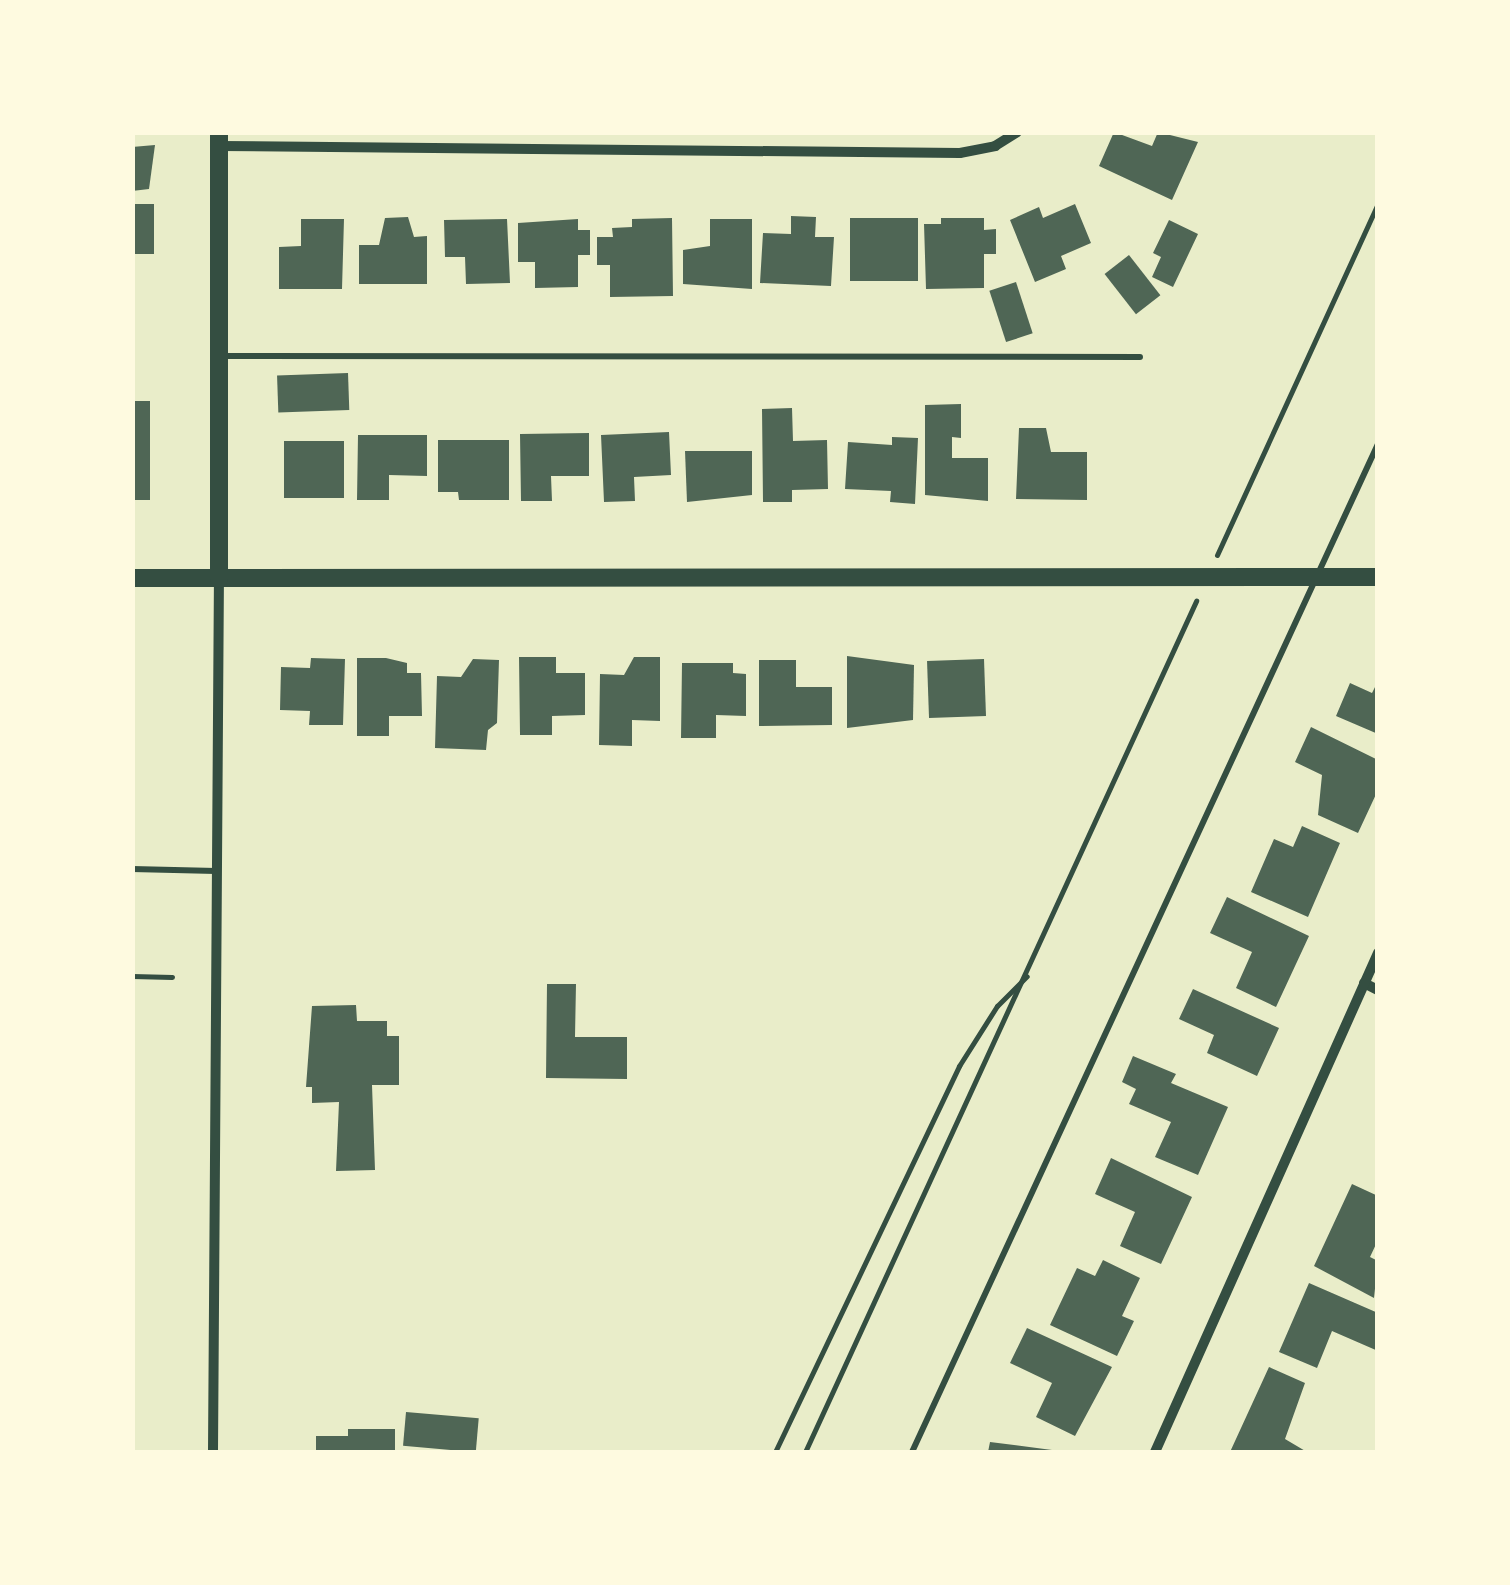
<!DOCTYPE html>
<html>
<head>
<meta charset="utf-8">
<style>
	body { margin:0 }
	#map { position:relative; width:1510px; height:1585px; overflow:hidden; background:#e9edc9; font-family:"DejaVu Sans",sans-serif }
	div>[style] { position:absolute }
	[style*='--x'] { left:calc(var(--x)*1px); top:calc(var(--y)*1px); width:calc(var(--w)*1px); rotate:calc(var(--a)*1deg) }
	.building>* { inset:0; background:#4f6655; transform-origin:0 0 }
	.path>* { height:5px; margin:-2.5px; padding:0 2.5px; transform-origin:2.5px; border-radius:2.5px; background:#344e41 }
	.service>* { height:6px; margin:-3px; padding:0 3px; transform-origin:3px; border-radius:3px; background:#344e41 }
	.minor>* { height:10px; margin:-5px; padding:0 5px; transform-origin:5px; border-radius:5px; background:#344e41 }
	.tertiary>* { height:18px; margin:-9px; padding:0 9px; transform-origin:9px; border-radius:9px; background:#344e41 }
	span { translate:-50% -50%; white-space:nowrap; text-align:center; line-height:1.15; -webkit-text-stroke:8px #fefae0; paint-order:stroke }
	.frame { position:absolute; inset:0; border:135px solid #fefae0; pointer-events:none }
</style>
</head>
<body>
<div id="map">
	<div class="building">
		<i style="clip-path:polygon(1114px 132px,1152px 146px,1158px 132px,1198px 142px,1172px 200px,1099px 166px)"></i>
		<i style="clip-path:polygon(155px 145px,149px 189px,132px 191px,132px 147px)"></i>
		<i style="left:132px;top:204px;width:22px;height:50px"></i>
		<i style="clip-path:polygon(1075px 204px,1091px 243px,1061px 256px,1066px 269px,1035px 282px,1010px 220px,1039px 207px,1043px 218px)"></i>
		<i style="clip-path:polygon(791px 216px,816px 217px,815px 237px,834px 237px,831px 286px,760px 283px,763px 233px,791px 234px)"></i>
		<i style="clip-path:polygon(408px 217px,414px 237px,427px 236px,427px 284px,359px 284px,359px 245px,379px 245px,385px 218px)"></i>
		<i style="clip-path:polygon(672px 218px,673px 296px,610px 297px,610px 265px,597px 265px,597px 237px,613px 237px,612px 228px,632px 227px,632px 219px)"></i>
		<i style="left:850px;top:218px;width:68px;height:63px"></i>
		<i style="clip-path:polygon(941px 218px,984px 218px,984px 230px,996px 229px,996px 254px,984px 254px,984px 288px,926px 289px,924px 224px,941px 224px)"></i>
		<i style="clip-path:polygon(301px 219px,344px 219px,342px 289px,279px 289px,279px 247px,301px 246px)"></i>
		<i style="clip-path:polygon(507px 219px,510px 283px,466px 284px,465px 257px,445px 257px,444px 220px)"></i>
		<i style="clip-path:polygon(578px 219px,578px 230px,590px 230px,590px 255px,578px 255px,578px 287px,535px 288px,535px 262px,518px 262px,518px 223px)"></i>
		<i style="clip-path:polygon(710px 219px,752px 219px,752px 289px,683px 284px,683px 250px,710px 246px)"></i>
		<i style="clip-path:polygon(1169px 220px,1198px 234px,1173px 287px,1152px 277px,1161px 257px,1153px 253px)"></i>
		<i style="left:1129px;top:255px;width:51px;height:31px;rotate:52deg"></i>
		<i style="left:1016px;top:282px;width:54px;height:28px;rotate:72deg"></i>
		<i style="left:348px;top:373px;width:37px;height:71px;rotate:88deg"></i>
		<i style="left:132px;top:401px;width:18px;height:99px"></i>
		<i style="clip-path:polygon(961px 404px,961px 438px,952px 437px,952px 458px,988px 458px,988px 501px,925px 495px,925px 405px)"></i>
		<i style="clip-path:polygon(792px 408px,793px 441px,827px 440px,828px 489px,792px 490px,792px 502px,763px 502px,762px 409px)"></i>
		<i style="clip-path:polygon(1019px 428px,1046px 428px,1051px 452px,1087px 452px,1087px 500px,1016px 499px)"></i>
		<i style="clip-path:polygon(669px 432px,671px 475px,634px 477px,635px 501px,604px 502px,601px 435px)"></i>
		<i style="clip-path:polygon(589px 433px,589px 476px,551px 476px,552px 501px,521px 501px,520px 434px)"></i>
		<i style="clip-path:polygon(358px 435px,427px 435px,427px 476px,389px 475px,389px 500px,357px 500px)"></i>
		<i style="clip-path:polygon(892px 437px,918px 438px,915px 504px,890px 502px,891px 491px,845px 489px,848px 442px,892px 445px)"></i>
		<i style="clip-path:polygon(438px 440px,509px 440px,509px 500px,459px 500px,458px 492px,438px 492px)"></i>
		<i style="left:284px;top:441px;width:60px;height:57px"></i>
		<i style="clip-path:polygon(685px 451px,752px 451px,752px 495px,687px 502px)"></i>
		<i style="clip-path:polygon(847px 656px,914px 665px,913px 720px,847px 728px)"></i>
		<i style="clip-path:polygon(519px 657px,556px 657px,556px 673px,585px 673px,585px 715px,552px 716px,552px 735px,520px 735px)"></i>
		<i style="clip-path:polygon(634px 657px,660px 657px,660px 721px,632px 720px,632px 746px,599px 745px,600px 674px,624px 675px)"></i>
		<i style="clip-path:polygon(311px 658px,345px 659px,343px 725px,309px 725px,310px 711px,280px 710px,281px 667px,310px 668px)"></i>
		<i style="clip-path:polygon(357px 658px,386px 658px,407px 663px,407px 673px,421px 673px,422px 716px,389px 716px,389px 736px,357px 736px)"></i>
		<i style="clip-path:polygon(473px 659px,499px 660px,497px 723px,488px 730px,486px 750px,435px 748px,437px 676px,461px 677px)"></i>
		<i style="left:984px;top:659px;width:57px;height:57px;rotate:88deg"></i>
		<i style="clip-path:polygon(759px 660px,796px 660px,796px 687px,832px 687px,832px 725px,759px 726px)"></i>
		<i style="clip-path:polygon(682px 663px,733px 663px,733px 673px,746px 674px,746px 716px,716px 715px,716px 738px,681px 738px)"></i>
		<i style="clip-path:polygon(1378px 681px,1378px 734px,1336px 716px,1350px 683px,1372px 693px)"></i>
		<i style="clip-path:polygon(1311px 727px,1378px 760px,1378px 790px,1358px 833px,1318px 815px,1322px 775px,1295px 762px)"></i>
		<i style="clip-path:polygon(1302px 826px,1340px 843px,1308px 917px,1251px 892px,1274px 839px,1293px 847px)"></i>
		<i style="clip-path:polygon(1227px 897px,1309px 936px,1276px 1007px,1236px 988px,1252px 952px,1210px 933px)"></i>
		<i style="clip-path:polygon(547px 984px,576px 984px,575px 1037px,627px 1037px,627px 1079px,546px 1078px)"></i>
		<i style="clip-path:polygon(1193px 989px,1279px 1028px,1257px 1076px,1207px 1053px,1214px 1035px,1179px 1019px)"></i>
		<i style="clip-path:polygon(356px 1005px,357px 1021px,387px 1021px,387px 1036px,399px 1036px,399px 1085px,372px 1085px,375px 1170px,336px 1171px,339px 1102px,312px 1103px,312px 1087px,306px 1087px,312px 1006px)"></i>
		<i style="clip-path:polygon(1133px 1056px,1176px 1074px,1171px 1083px,1228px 1107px,1198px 1175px,1155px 1157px,1171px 1122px,1129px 1104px,1136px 1089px,1122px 1082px)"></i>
		<i style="clip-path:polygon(1111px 1158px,1192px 1197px,1161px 1264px,1120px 1246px,1135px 1212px,1095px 1194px)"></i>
		<i style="clip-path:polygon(1352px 1184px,1378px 1196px,1378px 1240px,1370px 1257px,1378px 1261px,1374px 1298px,1314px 1266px)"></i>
		<i style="clip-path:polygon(1103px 1260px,1140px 1278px,1122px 1316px,1134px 1321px,1117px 1356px,1050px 1325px,1077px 1268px,1095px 1276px)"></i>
		<i style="clip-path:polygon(1309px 1283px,1378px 1313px,1378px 1351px,1332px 1331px,1317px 1368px,1279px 1352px)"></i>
		<i style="clip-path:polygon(1027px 1328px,1112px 1367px,1075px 1436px,1036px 1417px,1052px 1383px,1010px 1363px)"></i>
		<i style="clip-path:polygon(1269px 1367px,1305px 1383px,1285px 1439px,1307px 1452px,1230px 1452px)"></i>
		<i style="left:406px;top:1412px;width:73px;height:34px;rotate:5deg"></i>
		<i style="clip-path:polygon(348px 1429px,395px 1429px,395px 1452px,316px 1452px,316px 1436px,348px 1436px)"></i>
		<i style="clip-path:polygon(990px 1442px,1052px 1450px,1052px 1452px,988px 1452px)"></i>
	</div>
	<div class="path">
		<i style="--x:1217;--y:555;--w:386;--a:-65.4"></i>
		<i style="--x:132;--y:976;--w:40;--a:1.4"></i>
		<i style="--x:775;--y:1452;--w:428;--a:-64.5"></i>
		<i style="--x:959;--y:1066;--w:71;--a:-57.7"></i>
		<i style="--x:997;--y:1006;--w:42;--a:-45"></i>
		<i style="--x:805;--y:1452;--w:937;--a:-65.32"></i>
	</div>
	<div class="service">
		<i style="--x:220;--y:356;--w:920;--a:0.06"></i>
		<i style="--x:132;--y:869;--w:84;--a:1.4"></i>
		<i style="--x:912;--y:1452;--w:1111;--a:-65.19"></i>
	</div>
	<div class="minor">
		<i style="--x:219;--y:146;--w:741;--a:0.54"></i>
		<i style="--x:960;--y:153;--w:36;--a:-11"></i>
		<i style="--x:995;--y:146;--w:26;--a:-32"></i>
		<i style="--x:1364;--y:983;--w:16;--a:27"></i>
		<i style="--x:213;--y:1452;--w:873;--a:-89.61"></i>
		<i style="--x:1155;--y:1452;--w:547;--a:-65.92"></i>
	</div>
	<div class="tertiary">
		<i style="--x:132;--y:578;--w:1246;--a:-0.05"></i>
		<i style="--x:219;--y:579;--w:447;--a:-90"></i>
	</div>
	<div class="frame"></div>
</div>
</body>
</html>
